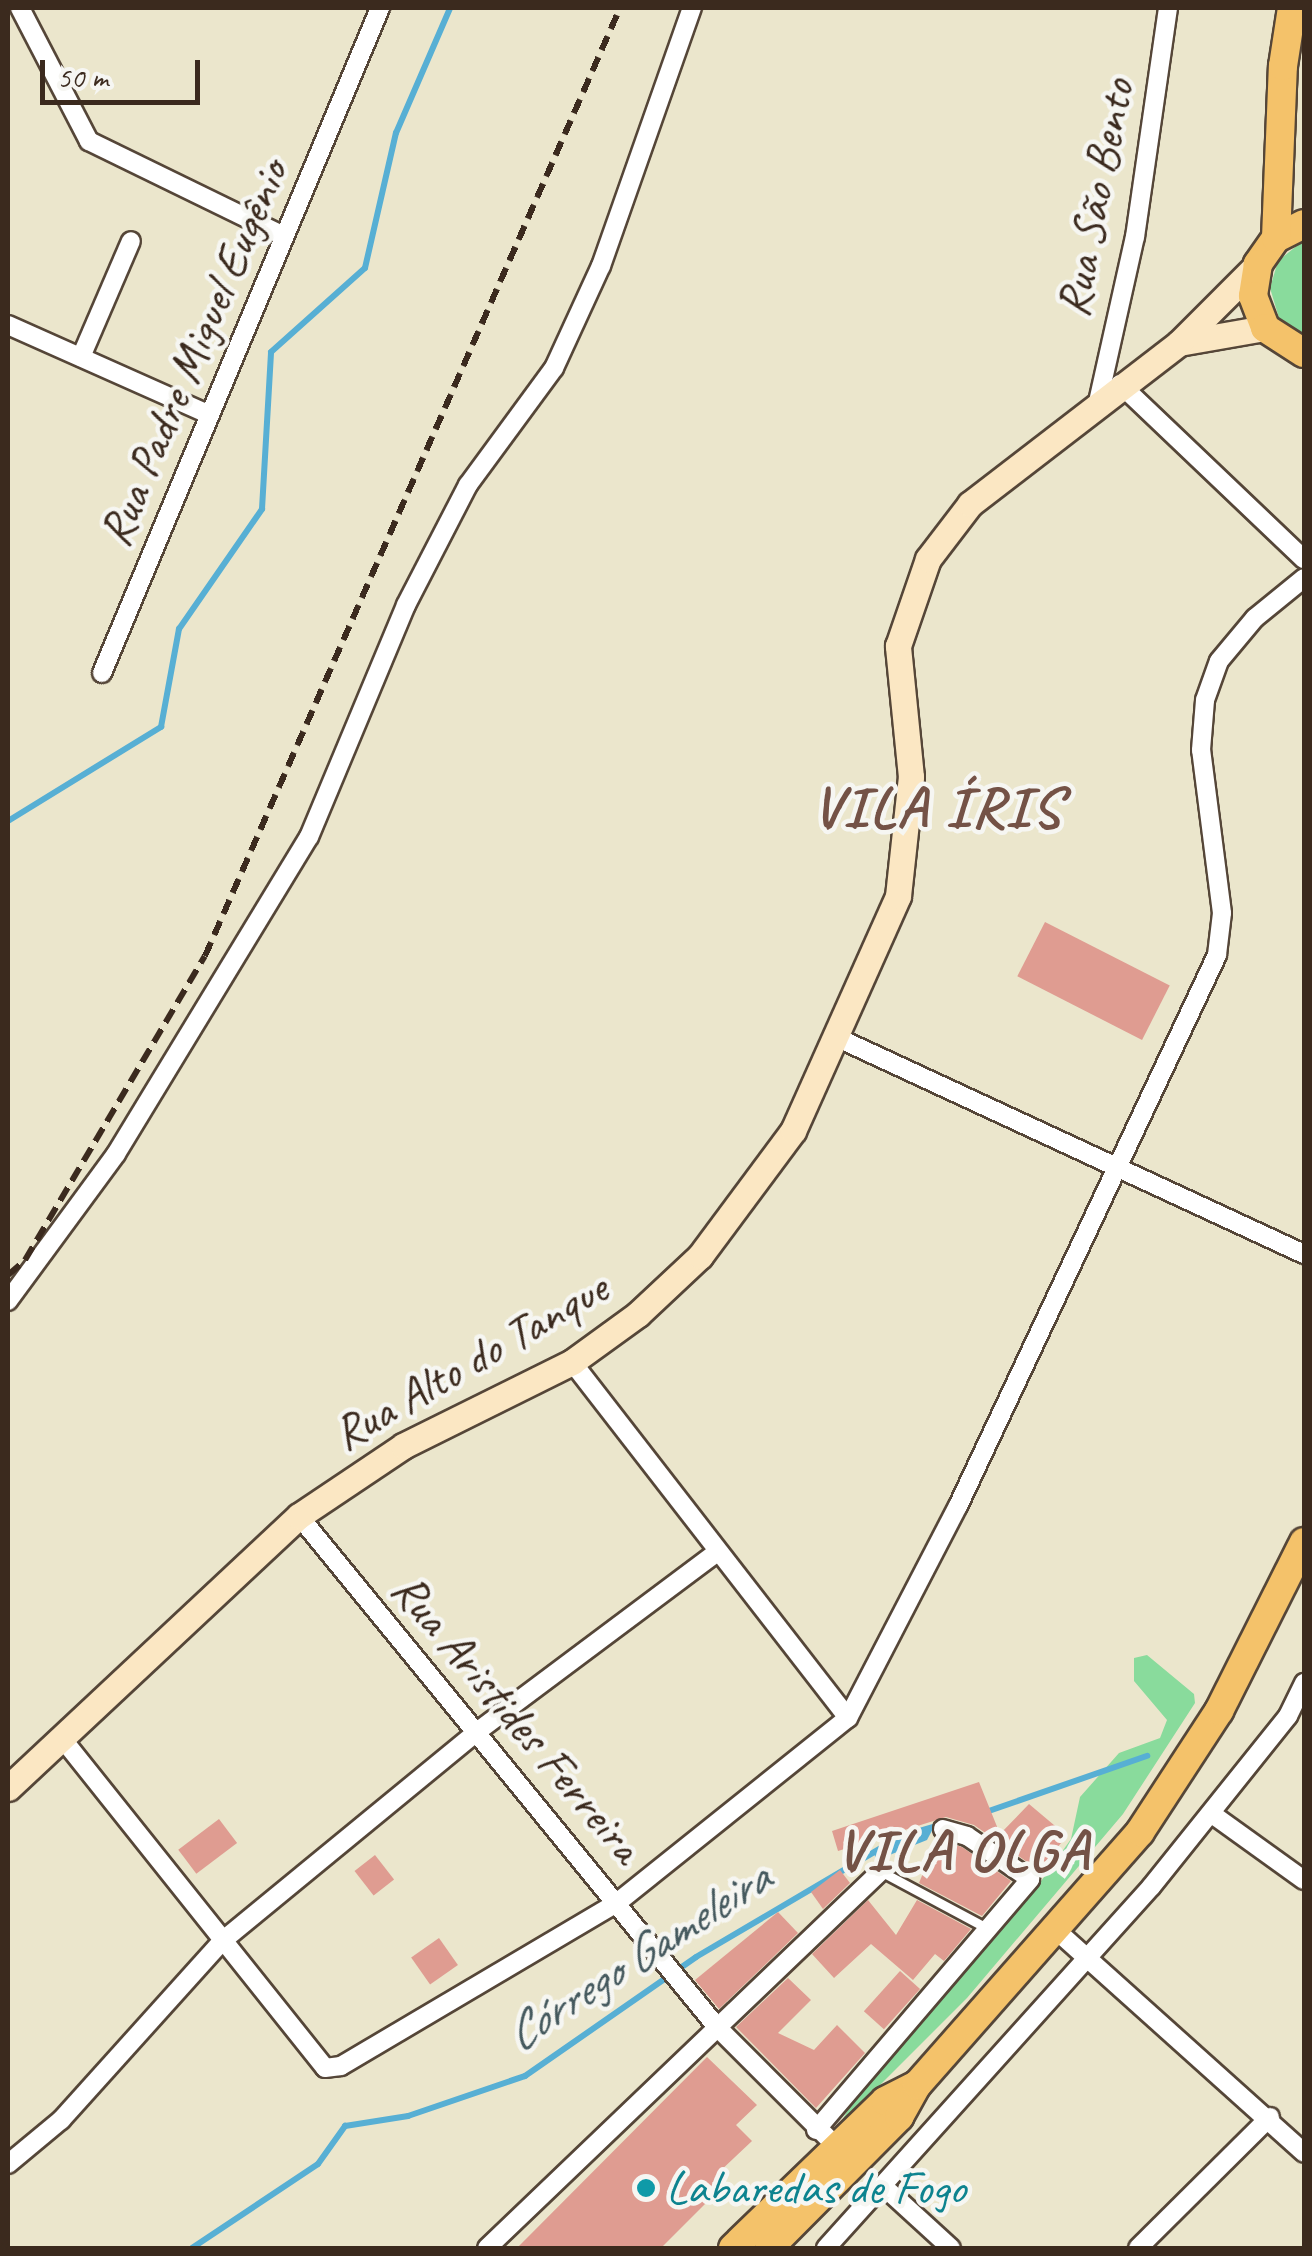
<!DOCTYPE html>
<html>
<head>
<meta charset="utf-8">
<style>
	body { margin:0 }
	#map { position:relative; width:1312px; height:2256px; overflow:hidden; background:#ebe6cc; font-family:Caveat,sans-serif }
	div>[style] { position:absolute }
	[style*='--x'] { left:calc(var(--x)*1px); top:calc(var(--y)*1px); width:calc(var(--w)*1px); rotate:calc(var(--a)*1deg) }
	.green>* { inset:0; background:#89db9c }
	.water>* { inset:0; background:#57afd4 }
	.stream>* { height:6px; margin:-3px; padding:0 3px; transform-origin:3px; border-radius:3px; background:#57afd4 }
	.building>* { inset:0; background:#df9c91; transform-origin:0 0 }
	.roads { filter:drop-shadow(2px 0 #554638) drop-shadow(-2px 0 #554638) drop-shadow(0 2px #554638) drop-shadow(0 -2px #554638) }
	.service>* { height:9px; margin:-4.5px; padding:0 4.5px; transform-origin:4.5px; border-radius:4.5px; background:#fff }
	.minor>* { height:18px; margin:-9px; padding:0 9px; transform-origin:9px; border-radius:9px; background:#fff }
	.secondary>* { height:25px; margin:-12.5px; padding:0 12.5px; transform-origin:12.5px; border-radius:12.5px; background:#fbe7c3 }
	.trunk>* { height:28px; margin:-14px; padding:0 14px; transform-origin:14px; border-radius:14px; background:#f4c26a }
	.rail>* { height:6px; margin-top:-3px; transform-origin:0; background:repeating-linear-gradient(90deg,#3b2a1e 0 15px,transparent 0 23px) }
	.dots>* { width:28px; height:28px; translate:-50% -50%; box-sizing:border-box; border:5px solid #f6f6f2; border-radius:50% }
	span { translate:-50% -50%; white-space:nowrap; text-align:center; line-height:1.15; -webkit-text-stroke:9px #f6f6f2; paint-order:stroke }
	.street-label { font-size:48px; color:#3b2a1e }
	.culture-label { font-size:48px; color:#0d838f }
	.left { translate:0 -50%; text-align:left }
	.water-label { font-size:50px; color:#45595e; font-style:italic }
	.district-label { font-size:58px; color:#745246; font-weight:700; letter-spacing:2.5px }
	.frame { position:absolute; inset:0; border:10px solid #3b2a1e; pointer-events:none }
	.scale { position:absolute; left:40px; top:60px; width:160px; height:45px; box-sizing:border-box; border:5px solid #3b2a1e; border-top:0; padding-left:12px; font-size:30px; line-height:35px; white-space:nowrap; color:#3b2a1e; -webkit-text-stroke:8px #f6f6f2; paint-order:stroke }
</style>
</head>
<body>
<div id="map">
	<div class="green">
		<i style="clip-path:polygon(1304px 240px,1304px 338px,1279px 318px,1270px 288px,1278px 261px)"></i>
		<i style="clip-path:polygon(1147px 1655px,1194px 1694px,1195px 1703px,1123px 1814px,967px 1998px,838px 2127px,855px 2098px,1039px 1884px,1071px 1839px,1080px 1797px,1119px 1753px,1160px 1738px,1167px 1720px,1134px 1681px,1134px 1658px)"></i>
	</div>
	<div class="water">
		<i style="clip-path:polygon(936px 1823px,927px 1840px,877px 1860px,873px 1852px,888px 1837px)"></i>
	</div>
	<div class="stream">
		<i style="--x:8;--y:821;--w:180;--a:-31.6"></i>
		<i style="--x:161;--y:727;--w:100;--a:-79.6"></i>
		<i style="--x:179;--y:629;--w:146;--a:-55.3"></i>
		<i style="--x:262;--y:509;--w:157;--a:-86.7"></i>
		<i style="--x:271;--y:352;--w:126;--a:-41.8"></i>
		<i style="--x:365;--y:268;--w:139;--a:-77.1"></i>
		<i style="--x:396;--y:133;--w:136;--a:-66.6"></i>
		<i style="--x:983;--y:1813;--w:174;--a:-19.2"></i>
		<i style="--x:192;--y:2248;--w:151;--a:-33.7"></i>
		<i style="--x:318;--y:2164;--w:47;--a:-54.6"></i>
		<i style="--x:345;--y:2126;--w:64;--a:-9"></i>
		<i style="--x:408;--y:2116;--w:124;--a:-18.9"></i>
		<i style="--x:525;--y:2076;--w:208;--a:-34.8"></i>
		<i style="--x:696;--y:1957;--w:215;--a:-30.5"></i>
	</div>
	<div class="building">
		<i style="left:1045px;top:922px;width:140px;height:61px;rotate:27deg"></i>
		<i style="clip-path:polygon(979px 1782px,1000px 1834px,1029px 1804px,1067px 1836px,1045px 1862px,1037px 1857px,1030px 1864px,974px 1825px,946px 1817px,838px 1851px,832px 1831px)"></i>
		<i style="left:219px;top:1819px;width:30px;height:51px;rotate:53deg"></i>
		<i style="clip-path:polygon(937px 1839px,962px 1847px,1011px 1881px,982px 1916px,919px 1883px)"></i>
		<i style="left:375px;top:1855px;width:31px;height:26px;rotate:52deg"></i>
		<i style="clip-path:polygon(840px 1870px,850px 1883px,823px 1909px,811px 1892px)"></i>
		<i style="clip-path:polygon(868px 1900px,896px 1935px,917px 1900px,971px 1929px,944px 1961px,935px 1954px,913px 1980px,871px 1944px,834px 1978px,812px 1954px)"></i>
		<i style="clip-path:polygon(778px 1912px,798px 1933px,719px 2009px,695px 1980px)"></i>
		<i style="left:439px;top:1938px;width:33px;height:34px;rotate:55deg"></i>
		<i style="left:900px;top:1971px;width:27px;height:54px;rotate:42deg"></i>
		<i style="clip-path:polygon(788px 1978px,811px 2000px,778px 2033px,814px 2050px,837px 2025px,865px 2053px,816px 2108px,736px 2027px)"></i>
		<i style="clip-path:polygon(707px 2057px,757px 2105px,736px 2125px,752px 2141px,717px 2174px,726px 2183px,661px 2248px,517px 2248px)"></i>
	</div>
	<div class="roads">
		<div class="service">
			<i style="--x:882;--y:1872;--w:119;--a:28.1"></i>
		</div>
		<div class="minor">
			<i style="--x:20;--y:8;--w:150;--a:62.6"></i>
			<i style="--x:89;--y:141;--w:217;--a:26"></i>
			<i style="--x:8;--y:325;--w:221;--a:24"></i>
			<i style="--x:81;--y:357;--w:126;--a:-66.7"></i>
			<i style="--x:1120;--y:384;--w:254;--a:43.6"></i>
			<i style="--x:1098;--y:402;--w:169;--a:-77.4"></i>
			<i style="--x:1135;--y:237;--w:231;--a:-81.8"></i>
			<i style="--x:102;--y:673;--w:721;--a:-67.31"></i>
			<i style="--x:838;--y:1038;--w:514;--a:24.87"></i>
			<i style="--x:8;--y:1301;--w:182;--a:-53.7"></i>
			<i style="--x:116;--y:1154;--w:371;--a:-58.7"></i>
			<i style="--x:309;--y:837;--w:251;--a:-67.3"></i>
			<i style="--x:406;--y:605;--w:135;--a:-62.7"></i>
			<i style="--x:468;--y:485;--w:145;--a:-53.7"></i>
			<i style="--x:554;--y:368;--w:112;--a:-65.3"></i>
			<i style="--x:601;--y:266;--w:274;--a:-70.6"></i>
			<i style="--x:572;--y:1362;--w:450;--a:52.2"></i>
			<i style="--x:299;--y:1516;--w:660;--a:50.72"></i>
			<i style="--x:717;--y:2027;--w:170;--a:45"></i>
			<i style="--x:61;--y:1737;--w:423;--a:51.4"></i>
			<i style="--x:325;--y:2068;--w:16;--a:-7"></i>
			<i style="--x:341;--y:2066;--w:322;--a:-30.6"></i>
			<i style="--x:618;--y:1902;--w:295;--a:-38.7"></i>
			<i style="--x:848;--y:1718;--w:239;--a:-62.6"></i>
			<i style="--x:958;--y:1506;--w:609;--a:-64.82"></i>
			<i style="--x:1217;--y:955;--w:42;--a:-83.2"></i>
			<i style="--x:1222;--y:913;--w:164;--a:-97.3"></i>
			<i style="--x:1201;--y:750;--w:50;--a:-85.4"></i>
			<i style="--x:1205;--y:700;--w:41;--a:-70.3"></i>
			<i style="--x:1219;--y:661;--w:56;--a:-50.1"></i>
			<i style="--x:1255;--y:618;--w:63;--a:-39.2"></i>
			<i style="--x:1212;--y:1814;--w:113;--a:35.7"></i>
			<i style="--x:1057;--y:1931;--w:332;--a:41.9"></i>
			<i style="--x:816;--y:2130;--w:330;--a:-49.5"></i>
			<i style="--x:1030;--y:1879;--w:76;--a:-145.7"></i>
			<i style="--x:967;--y:1836;--w:25;--a:-164"></i>
			<i style="--x:8;--y:2164;--w:69;--a:-39.7"></i>
			<i style="--x:61;--y:2120;--w:239;--a:-48"></i>
			<i style="--x:221;--y:1942;--w:328;--a:-39.4"></i>
			<i style="--x:474;--y:1734;--w:304;--a:-36.8"></i>
			<i style="--x:883;--y:2186;--w:92;--a:42.4"></i>
			<i style="--x:487;--y:2248;--w:545;--a:-43.74"></i>
			<i style="--x:826;--y:2248;--w:486;--a:-48"></i>
			<i style="--x:1151;--y:1887;--w:219;--a:-51.3"></i>
			<i style="--x:1288;--y:1716;--w:37;--a:-64"></i>
			<i style="--x:1138;--y:2248;--w:186;--a:-44.8"></i>
		</div>
		<div class="secondary">
			<i style="--x:1179;--y:343;--w:87;--a:-9.9"></i>
			<i style="--x:8;--y:1788;--w:398;--a:-43.1"></i>
			<i style="--x:299;--y:1516;--w:125;--a:-33.9"></i>
			<i style="--x:403;--y:1446;--w:189;--a:-26.4"></i>
			<i style="--x:572;--y:1362;--w:82;--a:-36"></i>
			<i style="--x:638;--y:1314;--w:85;--a:-43.1"></i>
			<i style="--x:700;--y:1256;--w:156;--a:-53.4"></i>
			<i style="--x:793;--y:1131;--w:257;--a:-65.9"></i>
			<i style="--x:898;--y:896;--w:120;--a:-83.8"></i>
			<i style="--x:911;--y:777;--w:132;--a:-95.7"></i>
			<i style="--x:898;--y:646;--w:92;--a:-71"></i>
			<i style="--x:928;--y:559;--w:69;--a:-52.6"></i>
			<i style="--x:970;--y:504;--w:264;--a:-37.6"></i>
			<i style="--x:1179;--y:343;--w:112;--a:-45"></i>
		</div>
		<div class="trunk">
			<i style="--x:1304;--y:224;--w:31;--a:153"></i>
			<i style="--x:1276;--y:238;--w:32;--a:125"></i>
			<i style="--x:1258;--y:264;--w:32;--a:99"></i>
			<i style="--x:1253;--y:296;--w:34;--a:69"></i>
			<i style="--x:1265;--y:328;--w:46;--a:32.7"></i>
			<i style="--x:1276;--y:238;--w:172;--a:-87.7"></i>
			<i style="--x:1283;--y:66;--w:59;--a:-81.2"></i>
			<i style="--x:733;--y:2248;--w:211;--a:-44"></i>
			<i style="--x:885;--y:2101;--w:36;--a:-27"></i>
			<i style="--x:769;--y:2248;--w:185;--a:-45.2"></i>
			<i style="--x:899;--y:2117;--w:37;--a:-61"></i>
			<i style="--x:917;--y:2085;--w:337;--a:-48.6"></i>
			<i style="--x:1140;--y:1832;--w:145;--a:-56.9"></i>
			<i style="--x:1219;--y:1711;--w:189;--a:-63.3"></i>
		</div>
	</div>
	<div class="rail">
		<i style="--x:8;--y:1275;--w:23;--a:-41"></i>
		<i style="--x:25;--y:1260;--w:353;--a:-59.4"></i>
		<i style="--x:205;--y:956;--w:1035;--a:-66.36"></i>
	</div>
	<div class="dots">
		<i style="left:646px;top:2188px;background:#0f9aa8"></i>
	</div>
	<div class="street-label">
		<span style="left:1095px;top:198px;rotate:-79deg">Rua São Bento</span>
		<span style="left:193px;top:353px;rotate:-67deg">Rua Padre Miguel Eugênio</span>
		<span style="left:470px;top:1361px;rotate:-30deg">Rua Alto do Tanque</span>
		<span style="left:517px;top:1718px;rotate:50deg">Rua Aristides Ferreira</span>
	</div>
	<div class="culture-label">
		<span class="left" style="left:666px;top:2188px">Labaredas de Fogo</span>
	</div>
	<div class="water-label">
		<span style="left:637px;top:1956px;rotate:-33deg">Córrego Gameleira</span>
	</div>
	<div class="district-label">
		<span style="left:937px;top:807px">VILA ÍRIS</span>
		<span style="left:963px;top:1850px">VILA OLGA</span>
	</div>
	<div class="frame"></div>
	<div class="scale">50 m</div>
</div>
</body>
</html>
